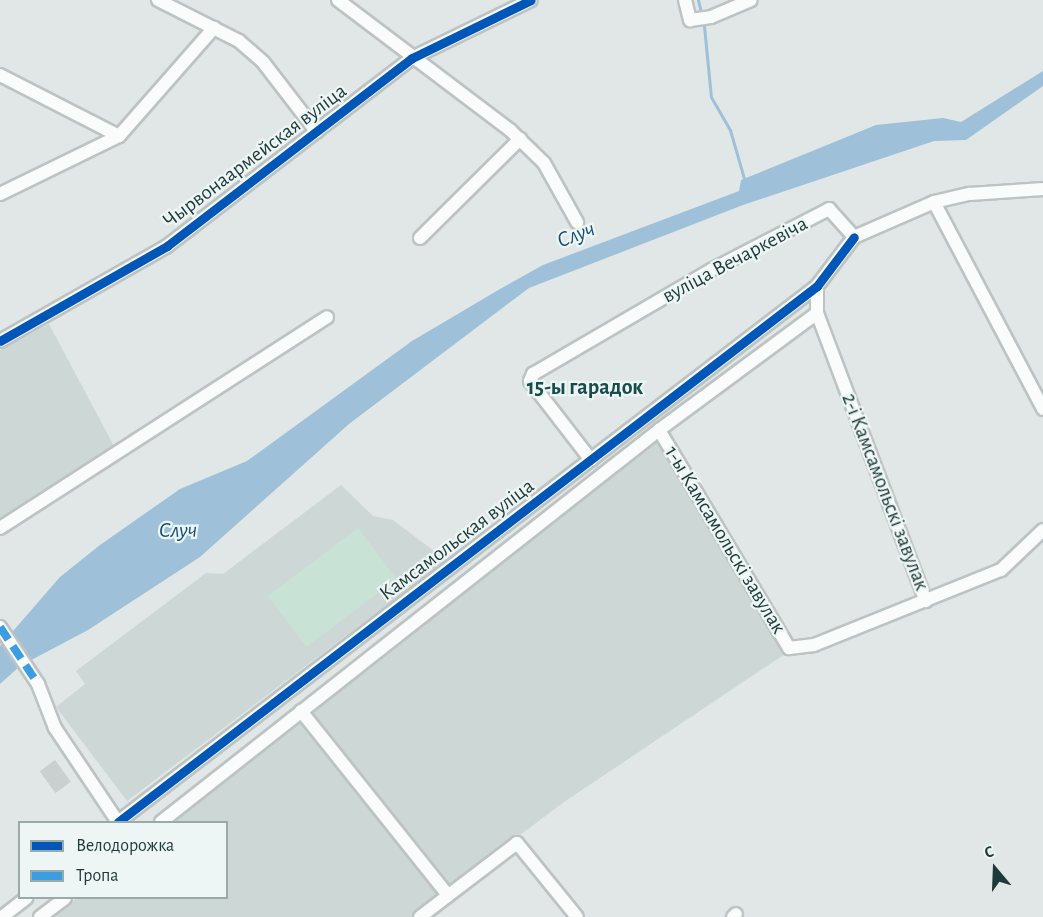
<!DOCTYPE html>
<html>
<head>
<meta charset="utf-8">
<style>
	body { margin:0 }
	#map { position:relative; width:1043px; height:917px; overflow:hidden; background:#e0e7e6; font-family:"Alegreya Sans",sans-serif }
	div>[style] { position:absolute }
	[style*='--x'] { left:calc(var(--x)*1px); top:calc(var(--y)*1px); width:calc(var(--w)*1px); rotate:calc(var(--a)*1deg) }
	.built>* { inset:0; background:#cdd8d6 }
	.green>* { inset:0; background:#c8e2d6; transform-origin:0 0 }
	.water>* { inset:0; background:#9ec1d9 }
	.stream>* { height:3px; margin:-1.5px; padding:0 1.5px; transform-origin:1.5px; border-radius:1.5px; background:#9ec1d9 }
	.building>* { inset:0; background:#cad0cf; transform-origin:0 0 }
	.roads { filter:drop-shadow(2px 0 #bdc3c3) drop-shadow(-2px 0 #bdc3c3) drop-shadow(0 2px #bdc3c3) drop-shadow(0 -2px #bdc3c3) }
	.street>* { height:12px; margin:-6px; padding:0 6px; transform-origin:6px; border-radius:6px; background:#fafbfb }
	.quiet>* { height:8px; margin-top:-4px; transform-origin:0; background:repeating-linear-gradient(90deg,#3c9ee2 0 15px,transparent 0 23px) }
	.cycleway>* { height:9px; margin:-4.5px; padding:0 4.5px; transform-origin:4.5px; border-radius:4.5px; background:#0057b8 }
	span { translate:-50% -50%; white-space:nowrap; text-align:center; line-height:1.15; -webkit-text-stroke:4.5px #edf6f4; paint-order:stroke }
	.street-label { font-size:21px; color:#1e3939 }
	.water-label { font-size:22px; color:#164f77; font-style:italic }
	.neighbourhood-label { font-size:22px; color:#194c4c; font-weight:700 }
	.legend { position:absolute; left:18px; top:821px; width:210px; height:78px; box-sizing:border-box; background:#edf6f4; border:2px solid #9aaaa9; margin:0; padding:8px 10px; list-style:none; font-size:18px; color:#1e3939 }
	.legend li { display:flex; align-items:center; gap:12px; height:30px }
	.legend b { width:30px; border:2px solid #9aaaa9 }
	.north { position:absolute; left:965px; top:839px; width:60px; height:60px; -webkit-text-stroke:4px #edf6f4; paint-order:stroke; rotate:341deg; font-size:16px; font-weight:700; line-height:24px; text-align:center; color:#1e3939 }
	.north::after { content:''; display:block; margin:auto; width:21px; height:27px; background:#1e3939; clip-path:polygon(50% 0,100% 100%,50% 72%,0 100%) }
</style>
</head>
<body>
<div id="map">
	<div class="built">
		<i style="clip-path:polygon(49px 324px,115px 448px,0 521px,0 350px)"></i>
		<i style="clip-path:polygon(656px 440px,788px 652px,564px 802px,411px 917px,53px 917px,77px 898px,226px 898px,226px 822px,172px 822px)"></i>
		<i style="clip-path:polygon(341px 485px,373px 516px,393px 520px,446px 560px,127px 801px,56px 707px,85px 684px,76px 671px,206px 573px,223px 574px)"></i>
	</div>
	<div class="green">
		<i style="left:358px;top:528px;width:64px;height:113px;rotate:53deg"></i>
	</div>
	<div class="water">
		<i style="clip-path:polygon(1043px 71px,1043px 86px,966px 140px,934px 141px,743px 205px,529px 288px,349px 424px,200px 557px,88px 630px,20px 666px,0 684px,0 646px,60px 577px,100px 545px,180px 489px,247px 461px,412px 341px,500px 289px,543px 265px,739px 191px,741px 180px,876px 125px,943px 118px,961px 122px)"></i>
	</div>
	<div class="stream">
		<i style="--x:698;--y:0;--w:12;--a:76"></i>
		<i style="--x:704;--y:26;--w:71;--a:84.4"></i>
		<i style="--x:711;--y:97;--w:38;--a:60"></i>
		<i style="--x:730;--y:130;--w:54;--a:73.9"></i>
	</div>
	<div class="building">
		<i style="left:55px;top:760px;width:27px;height:19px;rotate:54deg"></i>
	</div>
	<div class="roads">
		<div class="street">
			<i style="--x:158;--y:0;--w:91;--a:26.8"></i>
			<i style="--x:239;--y:41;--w:32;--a:41"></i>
			<i style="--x:263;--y:62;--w:88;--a:52.4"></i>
			<i style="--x:338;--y:0;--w:216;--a:37.1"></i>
			<i style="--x:510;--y:130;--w:47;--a:44.1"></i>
			<i style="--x:544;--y:163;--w:68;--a:60.8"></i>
			<i style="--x:685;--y:0;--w:21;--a:76"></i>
			<i style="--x:690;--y:20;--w:21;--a:-8"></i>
			<i style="--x:711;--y:17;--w:43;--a:-23"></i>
			<i style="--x:0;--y:75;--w:134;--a:27.1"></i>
			<i style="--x:0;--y:194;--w:132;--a:-26"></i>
			<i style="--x:119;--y:136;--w:144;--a:-48.7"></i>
			<i style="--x:934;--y:202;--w:234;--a:62.2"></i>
			<i style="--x:420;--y:238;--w:141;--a:-44.7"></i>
			<i style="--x:817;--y:286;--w:27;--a:90"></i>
			<i style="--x:817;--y:313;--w:308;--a:69.3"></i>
			<i style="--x:0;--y:341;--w:192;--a:-29.6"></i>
			<i style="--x:167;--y:246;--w:309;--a:-37.5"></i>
			<i style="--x:412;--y:58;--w:132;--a:-26"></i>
			<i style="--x:659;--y:430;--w:254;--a:59.2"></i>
			<i style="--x:789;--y:648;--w:25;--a:-7"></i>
			<i style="--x:814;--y:645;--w:201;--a:-21.9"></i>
			<i style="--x:1001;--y:570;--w:58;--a:-43.6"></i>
			<i style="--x:591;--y:460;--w:100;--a:-127.7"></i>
			<i style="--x:530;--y:381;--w:8;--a:-67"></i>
			<i style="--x:533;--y:374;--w:206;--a:-30.3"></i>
			<i style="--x:711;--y:270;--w:133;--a:-27.3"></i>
			<i style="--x:829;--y:209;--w:38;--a:48"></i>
			<i style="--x:854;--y:237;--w:87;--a:-23.6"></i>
			<i style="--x:934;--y:202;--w:37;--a:-13"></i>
			<i style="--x:970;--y:194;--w:73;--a:-3.9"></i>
			<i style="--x:0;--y:528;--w:389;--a:-32.8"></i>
			<i style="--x:0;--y:627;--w:69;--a:56.3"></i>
			<i style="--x:38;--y:684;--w:47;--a:68.9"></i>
			<i style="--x:55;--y:728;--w:113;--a:56.2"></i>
			<i style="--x:301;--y:711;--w:236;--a:51.4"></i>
			<i style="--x:118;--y:822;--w:881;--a:-37.48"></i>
			<i style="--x:817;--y:286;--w:61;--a:-52.9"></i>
			<i style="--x:161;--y:822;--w:634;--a:-38.21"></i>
			<i style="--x:659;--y:430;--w:197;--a:-36.5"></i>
			<i style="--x:2;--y:917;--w:31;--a:-38"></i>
			<i style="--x:40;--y:917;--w:31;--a:-37"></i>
			<i style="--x:420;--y:917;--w:122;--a:-37.3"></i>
			<i style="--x:517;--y:843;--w:95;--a:51"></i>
			<i style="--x:733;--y:917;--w:4;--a:-45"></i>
		</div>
	</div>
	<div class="quiet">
		<i style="--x:0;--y:627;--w:69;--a:56.3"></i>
	</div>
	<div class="cycleway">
		<i style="--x:0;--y:341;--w:192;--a:-29.6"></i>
		<i style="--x:167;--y:246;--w:309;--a:-37.5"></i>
		<i style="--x:412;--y:58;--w:132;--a:-26"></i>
		<i style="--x:118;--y:822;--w:881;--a:-37.48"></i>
		<i style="--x:817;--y:286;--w:61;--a:-52.9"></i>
	</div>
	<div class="street-label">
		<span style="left:255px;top:156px;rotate:-37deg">Чырвонаармейская вуліца</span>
		<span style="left:735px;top:260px;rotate:-28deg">вуліца Вечаркевіча</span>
		<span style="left:885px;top:492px;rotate:69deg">2-і Камсамольскі завулак</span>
		<span style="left:457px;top:540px;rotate:-37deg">Камсамольская вуліца</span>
		<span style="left:725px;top:540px;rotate:59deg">1-ы Камсамольскі завулак</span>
	</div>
	<div class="water-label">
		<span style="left:576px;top:235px;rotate:-21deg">Случ</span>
		<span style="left:178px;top:531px">Случ</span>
	</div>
	<div class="neighbourhood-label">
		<span style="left:585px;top:388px">15-ы гарадок</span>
	</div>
	<ul class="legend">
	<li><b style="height:8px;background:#0057b8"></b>Велодорожка</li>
	<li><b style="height:8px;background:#3c9ee2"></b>Тропа</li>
	</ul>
	<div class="north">С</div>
</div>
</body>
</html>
